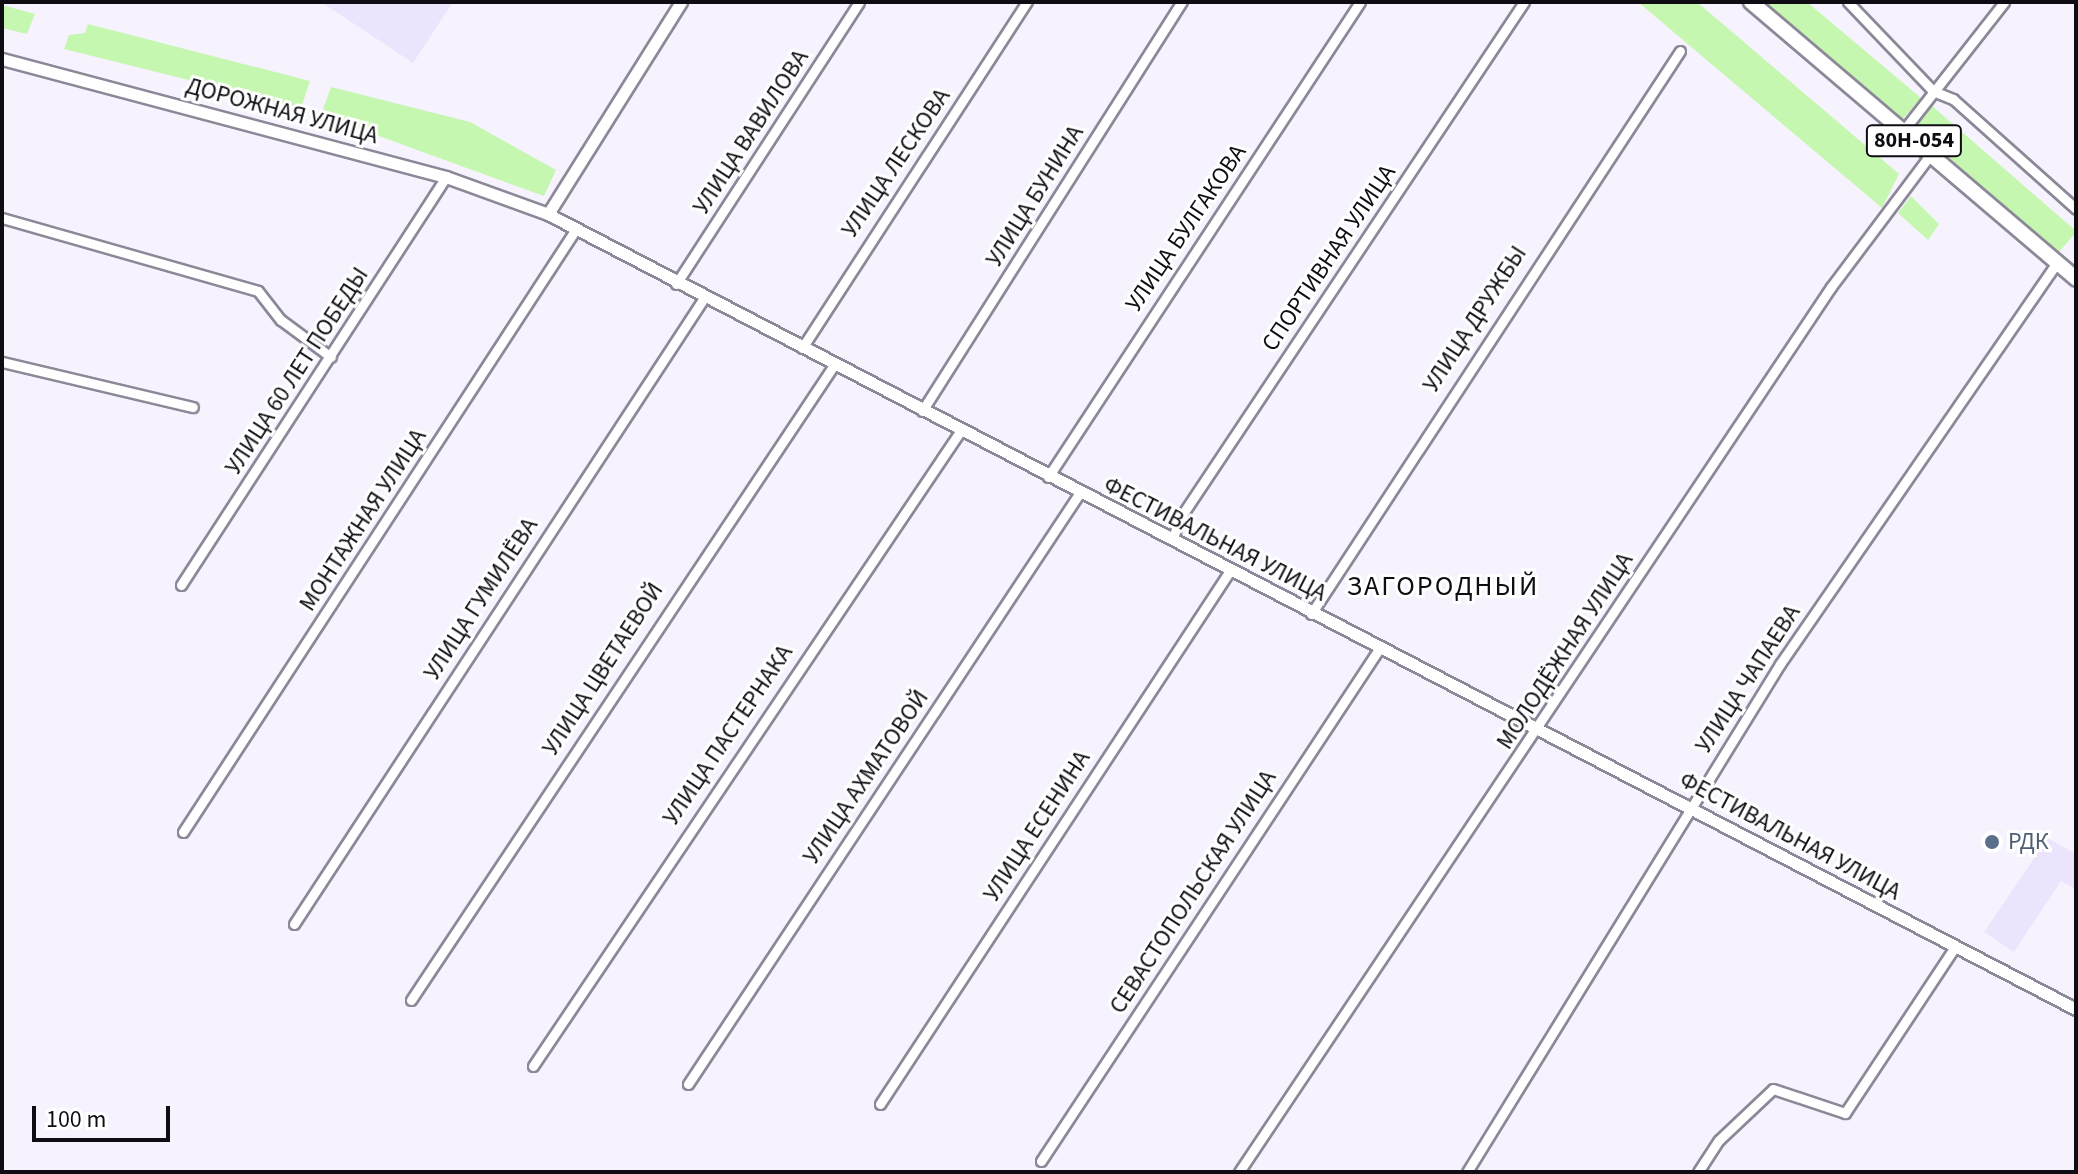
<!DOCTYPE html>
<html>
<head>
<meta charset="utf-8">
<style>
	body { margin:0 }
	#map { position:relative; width:2078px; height:1174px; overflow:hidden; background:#f6f3fe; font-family:"Source Sans 3",sans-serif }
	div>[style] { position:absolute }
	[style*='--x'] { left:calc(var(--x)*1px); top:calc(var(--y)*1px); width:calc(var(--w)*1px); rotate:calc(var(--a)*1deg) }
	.built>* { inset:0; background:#ece4fd }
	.green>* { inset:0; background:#c5f7b1; transform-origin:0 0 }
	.roads { filter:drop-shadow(2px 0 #8d8898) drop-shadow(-2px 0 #8d8898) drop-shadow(0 2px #8d8898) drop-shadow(0 -2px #8d8898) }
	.minor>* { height:9px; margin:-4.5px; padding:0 4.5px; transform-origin:4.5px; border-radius:4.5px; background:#fff }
	.tertiary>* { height:11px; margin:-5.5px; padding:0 5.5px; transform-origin:5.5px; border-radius:5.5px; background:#fff }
	.primary>* { height:14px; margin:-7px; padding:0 7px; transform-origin:7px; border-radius:7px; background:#fff }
	.dots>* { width:22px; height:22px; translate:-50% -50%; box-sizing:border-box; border:4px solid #fff; border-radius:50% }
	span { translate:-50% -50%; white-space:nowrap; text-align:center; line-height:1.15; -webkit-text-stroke:6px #fff; paint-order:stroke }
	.shield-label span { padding:2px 6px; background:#fff; border:2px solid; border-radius:6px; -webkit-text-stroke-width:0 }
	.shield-label { font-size:22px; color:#0f0d13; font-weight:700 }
	.street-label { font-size:24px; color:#0f0d13 }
	.service-label { font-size:24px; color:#4e5e75 }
	.left { translate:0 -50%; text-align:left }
	.quarter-label { font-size:28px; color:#0f0d13; letter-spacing:2px }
	.frame { position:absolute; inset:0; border:4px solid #0f0d13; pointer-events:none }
	.scale { position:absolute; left:32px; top:1106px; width:138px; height:36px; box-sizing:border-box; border:4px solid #0f0d13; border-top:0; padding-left:10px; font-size:24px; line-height:28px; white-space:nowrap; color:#0f0d13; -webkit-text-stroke:6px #fff; paint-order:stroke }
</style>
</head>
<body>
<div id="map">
	<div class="built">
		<i style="clip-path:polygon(321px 2px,453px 2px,413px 63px)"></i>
		<i style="clip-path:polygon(2048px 838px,2076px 854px,2076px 889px,2061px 881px,2014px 952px,1984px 932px)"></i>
	</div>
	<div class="green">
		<i style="clip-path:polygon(1638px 2px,1697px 2px,1899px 174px,1882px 208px)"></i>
		<i style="clip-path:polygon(1762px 2px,1807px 2px,1921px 98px,1902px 120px)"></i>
		<i style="clip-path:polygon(2px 5px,35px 14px,27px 34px,2px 28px)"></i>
		<i style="clip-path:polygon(88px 24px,310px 81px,301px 108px,64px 49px,69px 35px,85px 33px)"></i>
		<i style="clip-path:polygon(331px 87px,470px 122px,556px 170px,544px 196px,321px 115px)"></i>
		<i style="left:1931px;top:105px;width:193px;height:28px;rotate:41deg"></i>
		<i style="clip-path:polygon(1911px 196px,1939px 224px,1928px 240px,1898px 213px)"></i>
	</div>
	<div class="roads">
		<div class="minor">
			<i style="--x:1848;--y:2;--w:123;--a:46.3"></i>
			<i style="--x:1933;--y:91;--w:22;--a:22"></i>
			<i style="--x:1953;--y:99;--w:165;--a:41.8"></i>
			<i style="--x:1903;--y:131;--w:164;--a:-51.9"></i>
			<i style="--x:2;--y:218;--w:266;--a:15.9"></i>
			<i style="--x:258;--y:291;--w:37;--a:52"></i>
			<i style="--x:281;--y:320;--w:62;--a:36.5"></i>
			<i style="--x:676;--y:284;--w:336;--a:-57"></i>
			<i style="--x:802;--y:348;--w:413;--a:-57"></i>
			<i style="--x:2;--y:362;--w:196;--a:13.3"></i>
			<i style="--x:922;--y:411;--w:485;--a:-57.6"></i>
			<i style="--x:1048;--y:477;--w:568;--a:-56.7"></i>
			<i style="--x:1173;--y:539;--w:19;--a:-74"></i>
			<i style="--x:1178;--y:521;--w:624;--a:-56.31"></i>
			<i style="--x:181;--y:585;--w:487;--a:-57"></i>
			<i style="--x:1311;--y:614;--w:673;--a:-56.76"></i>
			<i style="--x:183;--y:832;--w:720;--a:-56.91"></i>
			<i style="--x:294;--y:924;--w:748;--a:-56.78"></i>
			<i style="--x:411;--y:1000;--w:763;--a:-56.33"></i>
			<i style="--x:533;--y:1066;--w:767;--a:-56.06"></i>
			<i style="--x:688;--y:1084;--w:708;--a:-56.47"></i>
			<i style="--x:880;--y:1104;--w:636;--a:-56.73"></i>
			<i style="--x:1041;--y:1161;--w:617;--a:-56.57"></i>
			<i style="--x:1239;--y:1172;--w:1065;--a:-56.22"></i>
			<i style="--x:1831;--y:287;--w:165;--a:-53.1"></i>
			<i style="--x:1467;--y:1172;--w:597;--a:-58.36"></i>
			<i style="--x:1780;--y:664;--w:488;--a:-55.4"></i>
			<i style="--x:1698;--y:1172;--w:38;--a:-57"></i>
			<i style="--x:1719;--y:1140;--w:74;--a:-43.4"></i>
			<i style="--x:1773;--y:1089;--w:76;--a:18.4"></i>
			<i style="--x:1845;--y:1113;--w:199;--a:-56.5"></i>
		</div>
		<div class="tertiary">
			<i style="--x:2;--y:59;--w:459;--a:14.9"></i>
			<i style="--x:446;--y:177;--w:109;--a:19.9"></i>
			<i style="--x:548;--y:214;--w:1722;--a:27.49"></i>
			<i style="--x:548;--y:214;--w:250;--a:-57.9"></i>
		</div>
		<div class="primary">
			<i style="--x:1751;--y:2;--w:427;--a:40.4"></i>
		</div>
	</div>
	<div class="dots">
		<i style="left:1992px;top:842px;background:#5c6f8a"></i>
	</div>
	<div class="shield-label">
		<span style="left:1914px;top:141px">80Н-054</span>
	</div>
	<div class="street-label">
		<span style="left:282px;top:111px;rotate:15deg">ДОРОЖНАЯ УЛИЦА</span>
		<span style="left:751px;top:132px;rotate:-57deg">УЛИЦА ВАВИЛОВА</span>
		<span style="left:896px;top:163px;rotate:-56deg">УЛИЦА ЛЕСКОВА</span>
		<span style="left:1035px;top:196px;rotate:-58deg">УЛИЦА БУНИНА</span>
		<span style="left:1186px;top:228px;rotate:-56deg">УЛИЦА БУЛГАКОВА</span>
		<span style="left:1329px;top:258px;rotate:-56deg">СПОРТИВНАЯ УЛИЦА</span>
		<span style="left:1475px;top:319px;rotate:-57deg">УЛИЦА ДРУЖБЫ</span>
		<span style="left:297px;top:371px;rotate:-57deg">УЛИЦА 60 ЛЕТ ПОБЕДЫ</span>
		<span style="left:363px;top:520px;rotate:-57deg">МОНТАЖНАЯ УЛИЦА</span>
		<span style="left:1215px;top:539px;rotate:27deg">ФЕСТИВАЛЬНАЯ УЛИЦА</span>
		<span style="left:481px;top:599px;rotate:-57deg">УЛИЦА ГУМИЛЁВА</span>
		<span style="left:1565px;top:651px;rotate:-57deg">МОЛОДЁЖНАЯ УЛИЦА</span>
		<span style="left:603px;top:669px;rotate:-57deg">УЛИЦА ЦВЕТАЕВОЙ</span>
		<span style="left:1748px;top:679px;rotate:-57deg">УЛИЦА ЧАПАЕВА</span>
		<span style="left:728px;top:735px;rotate:-56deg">УЛИЦА ПАСТЕРНАКА</span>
		<span style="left:866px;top:777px;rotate:-56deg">УЛИЦА АХМАТОВОЙ</span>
		<span style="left:1037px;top:826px;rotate:-57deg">УЛИЦА ЕСЕНИНА</span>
		<span style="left:1790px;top:836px;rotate:28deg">ФЕСТИВАЛЬНАЯ УЛИЦА</span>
		<span style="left:1193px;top:892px;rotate:-57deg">СЕВАСТОПОЛЬСКАЯ УЛИЦА</span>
	</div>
	<div class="service-label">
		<span class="left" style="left:2008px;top:842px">РДК</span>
	</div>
	<div class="quarter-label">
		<span style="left:1443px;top:586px">ЗАГОРОДНЫЙ</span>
	</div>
	<div class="frame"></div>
	<div class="scale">100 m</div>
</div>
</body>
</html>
